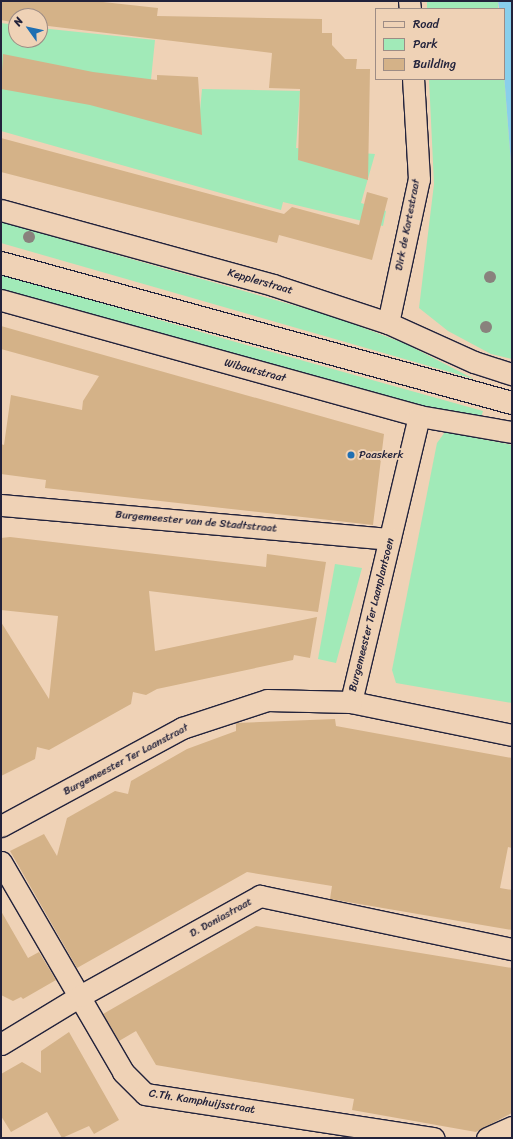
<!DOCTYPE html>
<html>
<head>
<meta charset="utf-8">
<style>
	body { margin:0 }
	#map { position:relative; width:513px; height:1139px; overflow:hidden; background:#efd2b6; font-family:Sriracha,sans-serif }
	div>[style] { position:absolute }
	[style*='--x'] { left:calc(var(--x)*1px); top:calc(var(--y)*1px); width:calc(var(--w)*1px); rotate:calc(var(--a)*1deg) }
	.green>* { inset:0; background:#a1eab8; transform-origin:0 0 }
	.water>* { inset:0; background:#89cfeb }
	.building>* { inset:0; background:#d4b288 }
	.roads { filter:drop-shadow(1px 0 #22223b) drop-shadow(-1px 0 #22223b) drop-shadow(0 1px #22223b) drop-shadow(0 -1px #22223b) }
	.street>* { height:21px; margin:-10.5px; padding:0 10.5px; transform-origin:10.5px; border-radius:10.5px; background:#efd2b6 }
	.secondary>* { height:22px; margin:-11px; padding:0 11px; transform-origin:11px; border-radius:11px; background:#efd2b6 }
	.trees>* { width:12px; height:12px; margin:-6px; border-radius:50%; background:#89827d }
	.dots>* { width:11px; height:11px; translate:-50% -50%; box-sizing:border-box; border:2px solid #efd2b6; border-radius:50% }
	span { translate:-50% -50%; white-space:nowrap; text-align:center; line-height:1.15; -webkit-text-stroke:4px #efd2b6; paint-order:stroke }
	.street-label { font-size:11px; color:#22223b }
	.poi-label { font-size:11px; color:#22223b }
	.left { translate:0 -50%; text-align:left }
	.frame { position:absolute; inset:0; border:2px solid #22223b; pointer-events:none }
	.legend { position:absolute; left:375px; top:8px; width:130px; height:72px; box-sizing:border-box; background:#efd2b6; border:1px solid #9d8c85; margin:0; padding:5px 7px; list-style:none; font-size:12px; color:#22223b }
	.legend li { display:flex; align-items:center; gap:8px; height:20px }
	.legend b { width:20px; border:1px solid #9d8c85 }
	.north { position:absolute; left:8px; top:8px; width:40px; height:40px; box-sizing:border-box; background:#efd2b6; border:1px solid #9d8c85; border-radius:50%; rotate:303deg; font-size:11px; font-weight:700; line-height:16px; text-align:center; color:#22223b }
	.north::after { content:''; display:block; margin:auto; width:14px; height:18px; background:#1f6fb2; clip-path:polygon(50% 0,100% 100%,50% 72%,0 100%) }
</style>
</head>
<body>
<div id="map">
	<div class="green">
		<i style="left:427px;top:1px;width:71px;height:8px"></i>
		<i style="clip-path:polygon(1px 23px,16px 25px,16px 40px,40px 40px,40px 28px,155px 40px,148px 109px,199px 122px,202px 89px,300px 91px,296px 148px,375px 154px,361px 203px,386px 211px,383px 226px,283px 202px,281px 210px,1px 131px)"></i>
		<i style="clip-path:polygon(504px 74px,512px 177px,512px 359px,491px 354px,448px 331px,419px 308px,434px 184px,429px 79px,504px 79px)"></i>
		<i style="clip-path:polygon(1px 222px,335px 317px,406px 344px,474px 379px,1px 243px)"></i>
		<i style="clip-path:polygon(1px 274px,225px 339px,483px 411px,481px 417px,425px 406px,262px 364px,1px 289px)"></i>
		<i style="clip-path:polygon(445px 432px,512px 445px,512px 703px,396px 683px,392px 670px,437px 443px)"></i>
		<i style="clip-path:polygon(335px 564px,362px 568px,336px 663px,318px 659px)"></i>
	</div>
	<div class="water">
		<i style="clip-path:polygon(498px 1px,512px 1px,512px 177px,504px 74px,504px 9px,499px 9px)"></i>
	</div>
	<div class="building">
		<i style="clip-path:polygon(1px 1px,94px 1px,158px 8px,157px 16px,322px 19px,322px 33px,332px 33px,332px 45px,345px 59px,357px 59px,356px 69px,370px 69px,368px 180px,298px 160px,300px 89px,269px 88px,272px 53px,40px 25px,40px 16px,16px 16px,16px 23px,1px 20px)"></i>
		<i style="clip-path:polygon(3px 54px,93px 72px,157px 80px,157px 75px,198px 77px,202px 135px,90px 105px,1px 89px)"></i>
		<i style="clip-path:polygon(1px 138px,284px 214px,292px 207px,359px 225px,367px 192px,388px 198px,372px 260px,279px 235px,277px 243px,1px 172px)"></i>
		<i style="clip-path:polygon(1px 326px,384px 434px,373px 525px,45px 488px,46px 480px,1px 474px,1px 444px,4px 445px,11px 395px,82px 410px,83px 401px,99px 376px,1px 349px)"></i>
		<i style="clip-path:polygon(10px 537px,266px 567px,267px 554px,326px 562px,318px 612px,149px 591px,155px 651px,317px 617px,310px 658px,294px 655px,293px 660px,157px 689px,146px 695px,133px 692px,131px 704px,49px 750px,37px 747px,35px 759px,1px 776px,1px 622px,49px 699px,58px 616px,1px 610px,1px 538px)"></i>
		<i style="clip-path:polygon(335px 719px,336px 726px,512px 758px,512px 848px,508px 847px,500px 888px,512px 890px,512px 930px,330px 899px,332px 886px,247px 872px,77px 968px,10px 851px,44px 834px,57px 856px,67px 818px,115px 791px,128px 794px,131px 781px,187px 749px,236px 731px,236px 723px)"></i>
		<i style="clip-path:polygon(1px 911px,28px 958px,39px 952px,56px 980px,23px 999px,21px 997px,13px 1001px,1px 995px)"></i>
		<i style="clip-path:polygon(256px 926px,512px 968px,512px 1113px,476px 1132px,352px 1110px,354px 1099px,156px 1065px,136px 1031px,119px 1041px,103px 1014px)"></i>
		<i style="clip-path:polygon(69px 1032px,119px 1120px,94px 1134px,89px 1126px,62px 1138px,47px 1112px,11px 1132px,1px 1116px,1px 1074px,22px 1062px,41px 1073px,41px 1051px)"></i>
	</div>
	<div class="roads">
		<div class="street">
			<i style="--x:409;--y:1;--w:8;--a:83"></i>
			<i style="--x:1;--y:210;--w:282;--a:15.4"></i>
			<i style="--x:273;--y:285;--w:121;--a:18.3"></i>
			<i style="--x:388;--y:323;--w:94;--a:24.4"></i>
			<i style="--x:474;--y:362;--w:40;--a:18"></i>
			<i style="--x:1;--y:300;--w:434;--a:15.5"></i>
			<i style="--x:419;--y:416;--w:94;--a:9.8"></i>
			<i style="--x:388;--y:323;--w:147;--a:-77.9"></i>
			<i style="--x:419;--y:179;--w:100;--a:-93.4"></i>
			<i style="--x:419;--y:416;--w:294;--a:103.4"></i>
			<i style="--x:351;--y:702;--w:164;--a:11.6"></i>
			<i style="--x:1;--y:505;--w:390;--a:5"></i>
			<i style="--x:1;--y:826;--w:206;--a:-28.4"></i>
			<i style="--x:182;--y:728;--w:89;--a:-18.2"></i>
			<i style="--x:267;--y:700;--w:84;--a:1.4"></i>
			<i style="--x:1;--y:862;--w:243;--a:59.8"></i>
			<i style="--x:123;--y:1072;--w:31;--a:45"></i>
			<i style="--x:145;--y:1094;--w:292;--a:8.7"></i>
			<i style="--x:1;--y:1044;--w:92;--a:-31.3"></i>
			<i style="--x:80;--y:996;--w:206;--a:-29.1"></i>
			<i style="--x:260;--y:896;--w:258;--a:11.9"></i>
			<i style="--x:487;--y:1138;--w:27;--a:-24"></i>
		</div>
		<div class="secondary">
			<i style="--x:1;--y:263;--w:530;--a:15.32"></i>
		</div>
	</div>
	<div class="trees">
		<i style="left:29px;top:237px"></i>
		<i style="left:490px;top:277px"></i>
		<i style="left:486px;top:327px"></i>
	</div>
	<div class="dots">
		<i style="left:351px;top:455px;background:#1f6fb2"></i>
	</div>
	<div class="street-label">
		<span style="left:408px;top:225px;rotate:-79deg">Dirk de Kortestraat</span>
		<span style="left:260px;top:282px;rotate:16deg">Kepplerstraat</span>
		<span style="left:255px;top:371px;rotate:15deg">Wibautstraat</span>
		<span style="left:196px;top:522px;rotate:5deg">Burgemeester van de Stadtstraat</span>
		<span style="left:372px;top:615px;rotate:-76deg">Burgemeester Ter Laanplantsoen</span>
		<span style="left:126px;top:760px;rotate:-28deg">Burgemeester Ter Laanstraat</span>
		<span style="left:221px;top:918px;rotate:-29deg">D. Doniastraat</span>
		<span style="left:202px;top:1102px;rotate:9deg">C.Th. Kamphuijsstraat</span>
	</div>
	<div class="poi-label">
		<span class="left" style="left:359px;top:455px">Paaskerk</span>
	</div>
	<div class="frame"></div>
	<ul class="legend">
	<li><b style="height:5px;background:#efd2b6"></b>Road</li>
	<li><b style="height:11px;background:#a1eab8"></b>Park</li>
	<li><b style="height:11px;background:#d4b288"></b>Building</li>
	</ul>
	<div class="north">N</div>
</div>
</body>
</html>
